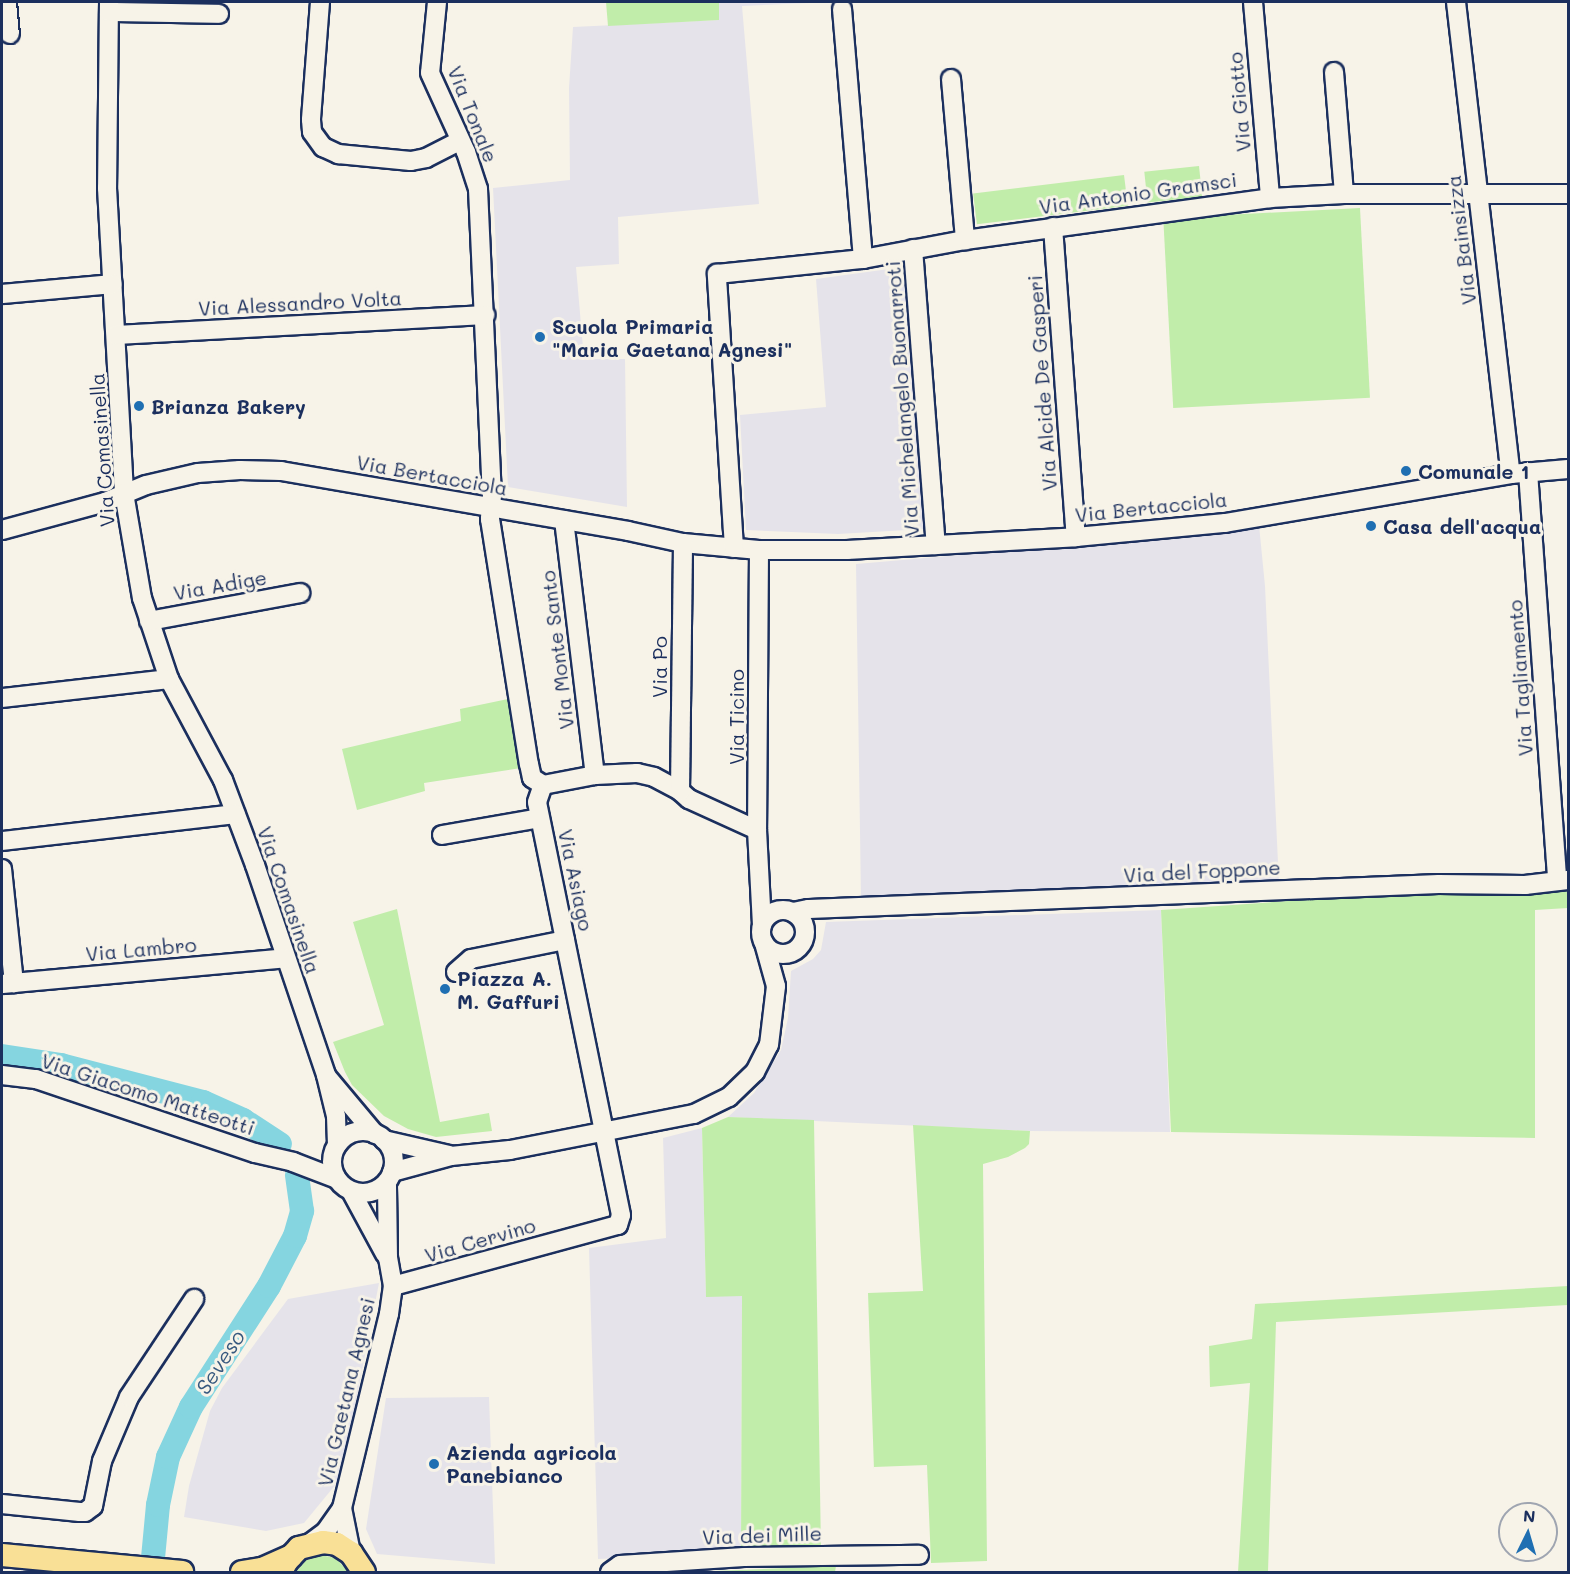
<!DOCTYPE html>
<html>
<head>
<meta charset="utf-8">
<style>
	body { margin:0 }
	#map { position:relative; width:1570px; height:1574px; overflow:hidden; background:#f7f3e8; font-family:Mali,sans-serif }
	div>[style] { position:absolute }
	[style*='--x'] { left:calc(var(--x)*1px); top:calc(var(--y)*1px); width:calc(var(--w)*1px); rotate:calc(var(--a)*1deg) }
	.built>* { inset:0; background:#e5e3ea }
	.green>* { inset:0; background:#c1edaa; transform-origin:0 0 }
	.river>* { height:24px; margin:-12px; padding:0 12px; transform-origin:12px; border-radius:12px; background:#85d5e0 }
	.roads { filter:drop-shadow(2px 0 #1b2f5e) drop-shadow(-2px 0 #1b2f5e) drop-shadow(0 2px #1b2f5e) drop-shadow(0 -2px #1b2f5e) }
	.minor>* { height:18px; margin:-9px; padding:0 9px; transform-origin:9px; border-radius:9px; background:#f7f3e8 }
	.minor>.ring { margin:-9px; padding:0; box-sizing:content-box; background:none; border:18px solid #f7f3e8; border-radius:50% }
	.major>* { height:22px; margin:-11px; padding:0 11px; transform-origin:11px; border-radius:11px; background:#f9e096 }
	.dots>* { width:16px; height:16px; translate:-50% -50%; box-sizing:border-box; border:3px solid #f7f3e8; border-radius:50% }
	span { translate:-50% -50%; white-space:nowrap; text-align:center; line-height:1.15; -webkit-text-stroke:6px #f7f3e8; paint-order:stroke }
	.street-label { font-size:20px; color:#1b2f5e }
	.poi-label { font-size:20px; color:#1b2f5e; font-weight:700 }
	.left { translate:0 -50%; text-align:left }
	.water-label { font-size:21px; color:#36587e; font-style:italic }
	.frame { position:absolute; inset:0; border:3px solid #1b2f5e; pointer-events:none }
	.north { position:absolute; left:1498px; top:1502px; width:60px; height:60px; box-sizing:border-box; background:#f7f3e8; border:2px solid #9fa5b1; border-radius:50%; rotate:5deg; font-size:16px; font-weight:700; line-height:24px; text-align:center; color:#1b2f5e }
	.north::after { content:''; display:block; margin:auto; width:21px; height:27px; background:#1f6fb2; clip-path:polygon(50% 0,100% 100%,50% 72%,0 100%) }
</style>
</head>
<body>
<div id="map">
	<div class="built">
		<i style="clip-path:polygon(719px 2px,833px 2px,742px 6px,759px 204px,618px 217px,619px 264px,576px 267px,584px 359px,625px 359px,627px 507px,508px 487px,493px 188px,570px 180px,569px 88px,573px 27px,719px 20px)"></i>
		<i style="clip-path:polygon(889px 269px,904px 281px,924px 529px,838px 534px,746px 530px,740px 415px,826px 407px,816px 279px)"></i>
		<i style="clip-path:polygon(1259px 525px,1265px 586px,1279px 884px,861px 898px,856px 564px,1088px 544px)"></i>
		<i style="clip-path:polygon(1161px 910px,1170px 1132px,1030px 1131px,728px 1117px,754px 1093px,781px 1050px,788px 1018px,791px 971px,813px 959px,821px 950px,826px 922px)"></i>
		<i style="clip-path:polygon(702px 1128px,706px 1296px,742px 1295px,741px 1553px,598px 1559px,589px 1248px,666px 1238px,663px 1138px)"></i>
		<i style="clip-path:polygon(379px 1283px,341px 1478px,304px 1523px,266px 1531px,184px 1517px,189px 1486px,210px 1411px,222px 1388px,288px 1299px)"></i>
		<i style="clip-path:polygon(489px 1397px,495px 1564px,377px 1554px,366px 1529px,386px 1398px)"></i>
	</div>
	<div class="green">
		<i style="clip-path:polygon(606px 2px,719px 2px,719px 20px,608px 26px)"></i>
		<i style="left:1199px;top:166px;width:31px;height:55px;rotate:84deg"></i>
		<i style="left:1124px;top:175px;width:31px;height:152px;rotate:83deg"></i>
		<i style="left:1360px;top:208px;width:190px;height:197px;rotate:87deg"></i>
		<i style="clip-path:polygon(508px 699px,521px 768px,424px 783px,425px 791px,357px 810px,342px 749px,461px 721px,460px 709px)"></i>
		<i style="clip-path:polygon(1568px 888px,1568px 908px,1535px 910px,1535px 1138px,1171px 1132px,1161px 910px,1360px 896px)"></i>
		<i style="clip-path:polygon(397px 909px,440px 1122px,489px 1113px,492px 1131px,436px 1137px,408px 1129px,384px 1116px,352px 1085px,345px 1072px,333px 1042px,384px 1025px,353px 922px)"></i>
		<i style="clip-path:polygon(728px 1117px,814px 1120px,821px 1551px,741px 1553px,742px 1296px,706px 1297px,702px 1128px)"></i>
		<i style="clip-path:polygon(913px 1125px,1030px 1131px,1029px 1144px,1025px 1148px,1008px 1157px,983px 1164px,987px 1561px,931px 1563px,927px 1465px,874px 1467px,874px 1470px,868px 1293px,923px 1291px)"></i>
		<i style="clip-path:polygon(1568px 1286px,1568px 1305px,1276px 1322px,1268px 1572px,1238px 1572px,1250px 1383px,1210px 1387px,1209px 1346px,1252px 1339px,1255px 1304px)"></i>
		<i style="clip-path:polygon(320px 1555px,336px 1558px,348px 1572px,296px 1572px,306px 1560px)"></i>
		<i style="clip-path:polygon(836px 1566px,835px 1572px,689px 1572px)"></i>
	</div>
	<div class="river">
		<i style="--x:2;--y:1056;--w:60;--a:8.7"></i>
		<i style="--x:61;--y:1065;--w:147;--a:14.6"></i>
		<i style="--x:203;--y:1102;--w:44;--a:24.2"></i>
		<i style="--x:243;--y:1120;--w:44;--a:33"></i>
		<i style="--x:153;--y:1558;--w:53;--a:-84.6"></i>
		<i style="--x:158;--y:1505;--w:49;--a:-78.2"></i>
		<i style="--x:168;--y:1457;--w:55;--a:-65.3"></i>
		<i style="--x:191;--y:1407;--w:144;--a:-57.2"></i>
		<i style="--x:269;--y:1286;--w:56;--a:-62.5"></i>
		<i style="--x:295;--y:1236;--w:26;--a:-74"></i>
		<i style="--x:302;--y:1211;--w:36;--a:-98"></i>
	</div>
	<div class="roads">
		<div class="minor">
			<i style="--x:7;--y:2;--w:32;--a:85"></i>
			<i style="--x:109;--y:2;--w:186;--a:90.6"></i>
			<i style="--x:107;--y:188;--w:305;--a:86.8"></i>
			<i style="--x:124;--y:493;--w:107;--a:80.3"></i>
			<i style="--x:142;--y:598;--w:85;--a:71.6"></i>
			<i style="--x:169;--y:679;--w:115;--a:61.9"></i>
			<i style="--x:223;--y:780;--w:91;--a:69.4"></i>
			<i style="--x:255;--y:865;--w:222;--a:71.3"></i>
			<i style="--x:326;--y:1075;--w:42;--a:76.3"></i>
			<i style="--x:336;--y:1116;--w:29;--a:88"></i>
			<i style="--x:320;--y:2;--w:118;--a:94.4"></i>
			<i style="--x:311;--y:120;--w:12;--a:85"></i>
			<i style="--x:312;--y:132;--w:19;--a:54"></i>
			<i style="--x:323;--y:147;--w:17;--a:25"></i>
			<i style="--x:338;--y:154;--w:73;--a:5.5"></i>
			<i style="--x:411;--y:161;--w:15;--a:-11"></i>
			<i style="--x:426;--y:158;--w:38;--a:-27"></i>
			<i style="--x:437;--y:2;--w:71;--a:95.6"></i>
			<i style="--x:430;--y:73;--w:87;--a:65.5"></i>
			<i style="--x:466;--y:152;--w:39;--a:72"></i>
			<i style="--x:478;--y:189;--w:306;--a:87.4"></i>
			<i style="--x:492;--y:495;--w:24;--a:95"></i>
			<i style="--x:490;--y:519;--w:248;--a:81"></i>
			<i style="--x:529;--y:764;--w:14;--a:78"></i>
			<i style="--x:532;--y:778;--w:13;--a:32"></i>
			<i style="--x:1253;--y:2;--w:197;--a:85"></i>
			<i style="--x:1456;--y:2;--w:475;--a:83.4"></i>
			<i style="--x:842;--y:9;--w:251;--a:85.2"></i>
			<i style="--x:109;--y:12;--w:110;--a:1"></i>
			<i style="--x:1334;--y:72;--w:122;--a:85.3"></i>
			<i style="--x:951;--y:79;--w:162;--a:85"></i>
			<i style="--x:1053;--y:227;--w:311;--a:85.8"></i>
			<i style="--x:913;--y:249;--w:297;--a:85.6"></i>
			<i style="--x:2;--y:294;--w:111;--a:-5.1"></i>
			<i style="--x:116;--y:335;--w:370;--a:-3.1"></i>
			<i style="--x:1528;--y:472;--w:410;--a:85.9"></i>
			<i style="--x:564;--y:520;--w:257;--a:83.1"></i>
			<i style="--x:2;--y:530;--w:107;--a:-15.2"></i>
			<i style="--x:105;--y:502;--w:44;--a:-22.5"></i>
			<i style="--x:146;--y:485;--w:53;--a:-13"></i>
			<i style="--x:198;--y:473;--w:42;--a:-4.1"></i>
			<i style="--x:240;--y:470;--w:41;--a:1.4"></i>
			<i style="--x:281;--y:471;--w:352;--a:9.8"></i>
			<i style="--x:628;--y:531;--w:56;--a:12.3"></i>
			<i style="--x:683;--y:543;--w:76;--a:5.3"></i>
			<i style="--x:759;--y:550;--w:88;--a:0"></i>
			<i style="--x:847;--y:550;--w:229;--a:-3.2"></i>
			<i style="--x:1076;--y:537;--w:150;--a:-5.4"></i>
			<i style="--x:1225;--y:523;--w:290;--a:-9.7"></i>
			<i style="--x:1511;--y:474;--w:57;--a:-5"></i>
			<i style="--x:734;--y:548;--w:275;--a:-93.6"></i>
			<i style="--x:717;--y:274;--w:147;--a:-5.9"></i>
			<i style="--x:863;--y:259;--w:104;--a:-10.6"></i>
			<i style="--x:965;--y:240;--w:308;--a:-7.8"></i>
			<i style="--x:1270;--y:198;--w:74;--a:-3.1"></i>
			<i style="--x:1344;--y:194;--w:224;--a:0"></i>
			<i style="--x:759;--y:550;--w:280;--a:90.4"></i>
			<i style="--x:757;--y:830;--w:95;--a:87"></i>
			<i style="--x:149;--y:621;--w:154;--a:-10.5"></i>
			<i style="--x:2;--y:698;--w:168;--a:-6.5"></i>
			<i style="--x:543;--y:785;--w:53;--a:-10.9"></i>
			<i style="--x:595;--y:775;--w:42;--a:-2.7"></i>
			<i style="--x:637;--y:773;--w:17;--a:13"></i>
			<i style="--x:654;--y:777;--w:30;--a:28"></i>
			<i style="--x:680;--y:791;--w:12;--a:42"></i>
			<i style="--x:689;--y:799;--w:75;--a:24.5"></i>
			<i style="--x:680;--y:791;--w:248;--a:-89.3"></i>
			<i style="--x:442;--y:835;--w:99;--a:-9.8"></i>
			<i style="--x:2;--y:841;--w:235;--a:-6.6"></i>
			<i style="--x:2;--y:869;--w:115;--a:84"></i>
			<i class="ring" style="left:761px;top:910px;width:26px;height:26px"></i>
			<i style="--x:793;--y:912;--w:16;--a:-11"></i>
			<i style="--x:809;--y:909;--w:630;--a:-2.27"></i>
			<i style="--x:1439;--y:884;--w:86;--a:0.7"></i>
			<i style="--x:1525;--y:885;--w:43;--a:-6.6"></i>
			<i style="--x:456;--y:972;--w:20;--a:-41"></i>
			<i style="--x:471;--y:959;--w:96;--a:-11.4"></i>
			<i style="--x:2;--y:984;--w:284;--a:-5.2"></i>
			<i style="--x:2;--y:1075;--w:34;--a:7"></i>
			<i style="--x:36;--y:1079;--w:231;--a:18.7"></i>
			<i style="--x:255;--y:1153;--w:39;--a:13"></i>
			<i style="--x:293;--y:1162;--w:47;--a:21.1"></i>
			<i style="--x:328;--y:1078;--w:73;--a:50"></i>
			<i class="ring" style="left:332px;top:1131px;width:44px;height:44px"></i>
			<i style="--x:384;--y:1140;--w:67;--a:13"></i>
			<i style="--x:392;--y:1172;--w:61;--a:-15.2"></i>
			<i style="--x:451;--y:1156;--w:59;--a:-5.8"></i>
			<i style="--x:510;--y:1150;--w:187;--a:-11.1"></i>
			<i style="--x:694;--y:1114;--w:39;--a:-26"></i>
			<i style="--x:729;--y:1097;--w:36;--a:-44"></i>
			<i style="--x:755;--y:1072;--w:30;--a:-63"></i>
			<i style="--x:769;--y:1045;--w:59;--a:-83.2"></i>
			<i style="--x:776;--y:986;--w:45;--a:-105.6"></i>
			<i style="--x:351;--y:1191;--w:72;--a:61.6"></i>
			<i style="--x:393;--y:1286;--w:233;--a:-15.2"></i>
			<i style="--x:618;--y:1225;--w:10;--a:-73"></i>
			<i style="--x:621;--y:1215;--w:421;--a:-101.5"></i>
			<i style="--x:537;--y:802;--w:18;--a:-71"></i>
			<i style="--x:2;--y:1504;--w:78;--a:5.9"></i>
			<i style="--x:80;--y:1512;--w:5;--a:0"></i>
			<i style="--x:85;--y:1512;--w:10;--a:-37"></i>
			<i style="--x:93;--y:1506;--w:46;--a:-78.7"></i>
			<i style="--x:102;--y:1461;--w:69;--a:-67.1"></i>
			<i style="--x:129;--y:1397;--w:118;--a:-56.4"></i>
			<i style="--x:342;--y:1508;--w:46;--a:78.7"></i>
			<i style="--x:309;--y:1544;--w:21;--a:-37"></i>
			<i style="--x:326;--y:1531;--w:28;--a:-55"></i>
			<i style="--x:342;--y:1508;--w:200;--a:-76.4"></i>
			<i style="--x:389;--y:1314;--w:28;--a:-82"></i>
			<i style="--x:393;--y:1286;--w:28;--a:-100"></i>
			<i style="--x:388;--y:1258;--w:76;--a:-90.8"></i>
			<i style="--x:610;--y:1572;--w:12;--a:-35"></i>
			<i style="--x:620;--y:1565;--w:124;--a:-3.7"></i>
			<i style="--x:744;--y:1557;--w:175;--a:-0.7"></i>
		</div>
		<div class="major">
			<i style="--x:2;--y:1555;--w:181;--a:5.4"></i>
			<i style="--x:242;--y:1572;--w:20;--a:-9"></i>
			<i style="--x:262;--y:1569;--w:32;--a:-24"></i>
			<i style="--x:281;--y:1572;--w:11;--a:-63"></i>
			<i style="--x:286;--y:1562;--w:19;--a:-47"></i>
			<i style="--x:299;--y:1548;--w:25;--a:-14"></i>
			<i style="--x:323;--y:1542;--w:14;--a:8"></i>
			<i style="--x:337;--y:1544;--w:17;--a:33"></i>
			<i style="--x:351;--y:1553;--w:23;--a:56"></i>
		</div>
	</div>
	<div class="dots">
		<i style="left:540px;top:337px;background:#1f6fb2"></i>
		<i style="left:139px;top:406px;background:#1f6fb2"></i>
		<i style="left:1406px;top:471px;background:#1f6fb2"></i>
		<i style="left:1371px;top:526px;background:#1f6fb2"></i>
		<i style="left:445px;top:989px;background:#1f6fb2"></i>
		<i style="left:434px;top:1464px;background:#1f6fb2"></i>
	</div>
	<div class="street-label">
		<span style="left:1239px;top:102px;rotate:-95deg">Via Giotto</span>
		<span style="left:473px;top:114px;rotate:68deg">Via Tonale</span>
		<span style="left:1138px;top:193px;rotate:-8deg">Via Antonio Gramsci</span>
		<span style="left:1461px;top:240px;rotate:-97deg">Via Bainsizza</span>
		<span style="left:300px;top:303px;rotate:-3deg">Via Alessandro Volta</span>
		<span style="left:1042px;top:383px;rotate:-94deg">Via Alcide De Gasperi</span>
		<span style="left:902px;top:399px;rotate:-94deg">Via Michelangelo Buonarroti</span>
		<span style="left:102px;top:450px;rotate:-94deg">Via Comasinella</span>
		<span style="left:432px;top:475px;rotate:10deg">Via Bertacciola</span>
		<span style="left:1151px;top:507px;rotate:-6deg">Via Bertacciola</span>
		<span style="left:220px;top:585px;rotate:-10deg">Via Adige</span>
		<span style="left:557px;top:650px;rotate:-97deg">Via Monte Santo</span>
		<span style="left:659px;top:667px;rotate:-90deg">Via Po</span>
		<span style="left:1520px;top:678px;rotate:-94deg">Via Tagliamento</span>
		<span style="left:736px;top:717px;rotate:-90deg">Via Ticino</span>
		<span style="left:1202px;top:871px;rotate:-3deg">Via del Foppone</span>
		<span style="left:576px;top:880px;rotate:78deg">Via Asiago</span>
		<span style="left:289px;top:900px;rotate:71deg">Via Comasinella</span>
		<span style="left:141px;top:949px;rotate:-5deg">Via Lambro</span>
		<span style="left:148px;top:1094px;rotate:18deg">Via Giacomo Matteotti</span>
		<span style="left:480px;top:1240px;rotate:-16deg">Via Cervino</span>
		<span style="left:346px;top:1392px;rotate:-77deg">Via Gaetana Agnesi</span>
		<span style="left:762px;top:1535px;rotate:-2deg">Via dei Mille</span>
	</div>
	<div class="poi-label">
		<span class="left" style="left:552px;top:338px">Scuola Primaria<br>"Maria Gaetana Agnesi"</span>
		<span class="left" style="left:151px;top:406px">Brianza Bakery</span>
		<span class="left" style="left:1418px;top:471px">Comunale 1</span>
		<span class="left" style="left:1383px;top:526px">Casa dell'acqua</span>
		<span class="left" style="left:457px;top:990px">Piazza A.<br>M. Gaffuri</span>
		<span class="left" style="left:446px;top:1464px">Azienda agricola<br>Panebianco</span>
	</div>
	<div class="water-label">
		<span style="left:220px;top:1362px;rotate:-57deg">Seveso</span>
	</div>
	<div class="frame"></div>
	<div class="north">N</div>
</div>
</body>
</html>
